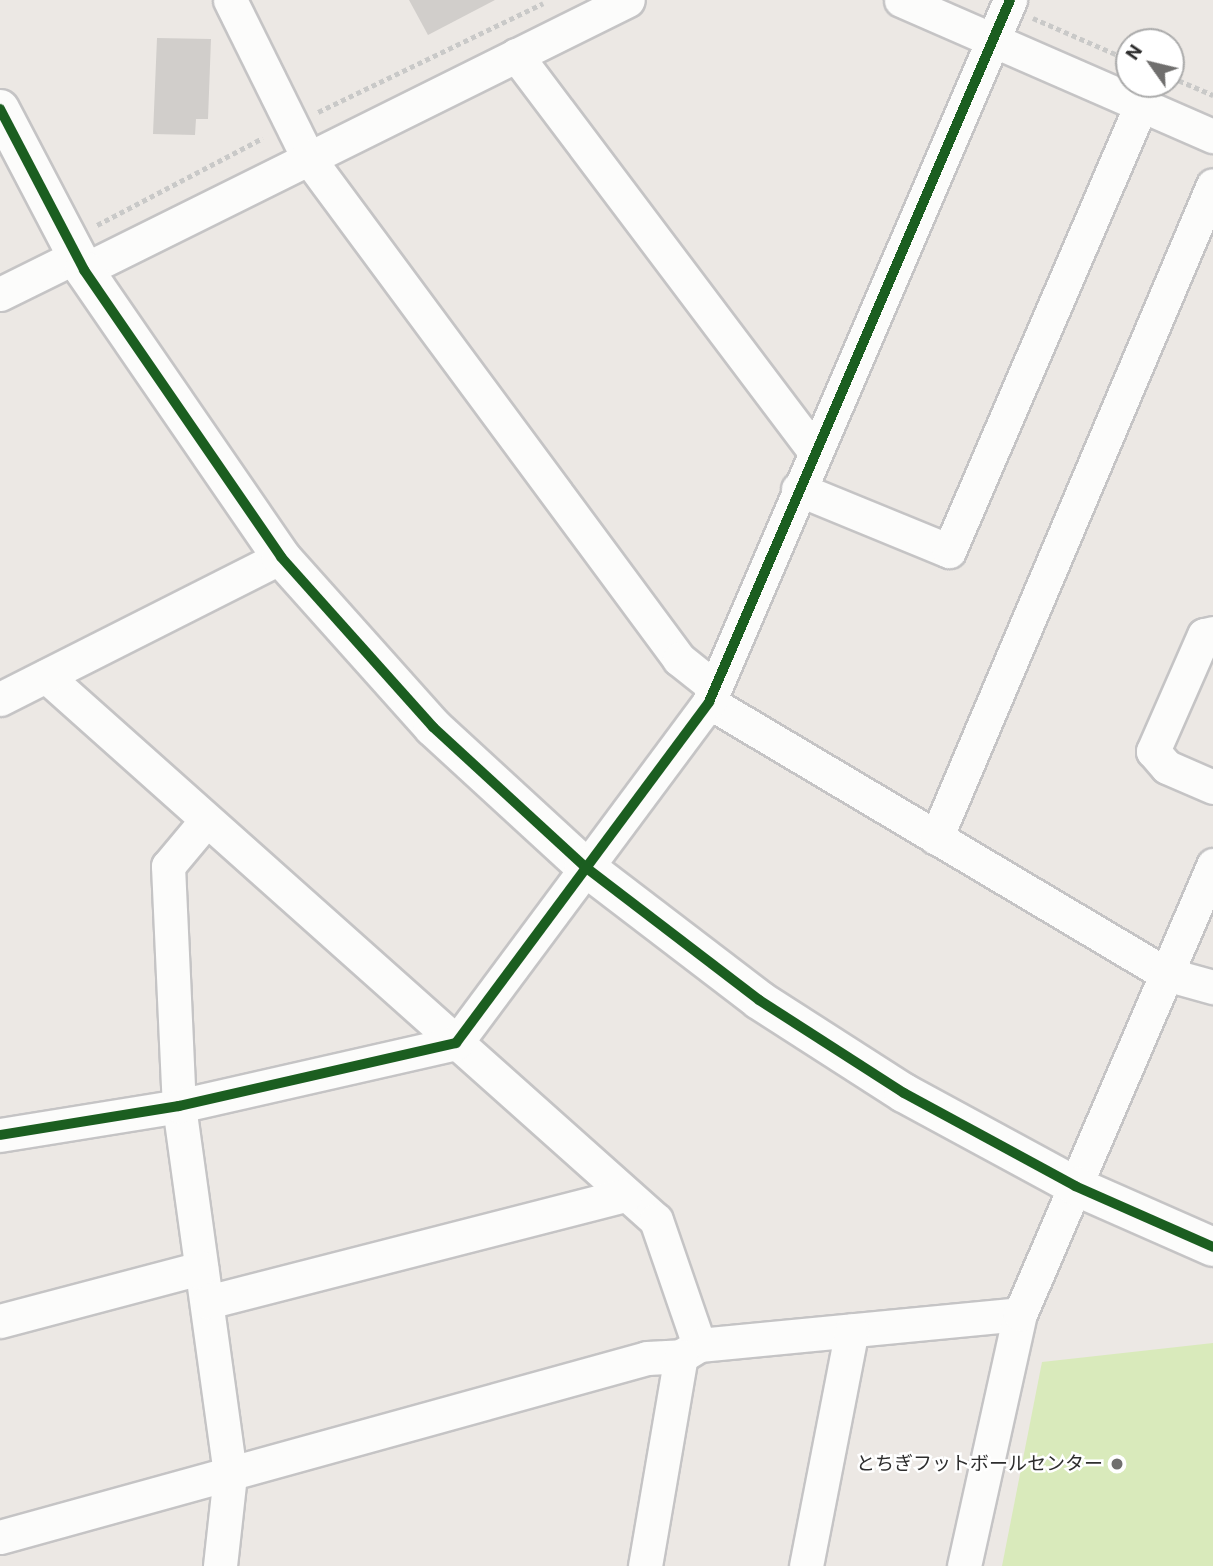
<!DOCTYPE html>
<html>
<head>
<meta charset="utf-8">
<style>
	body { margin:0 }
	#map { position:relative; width:1213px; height:1566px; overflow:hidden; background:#ece8e4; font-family:Roboto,"Noto Sans JP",sans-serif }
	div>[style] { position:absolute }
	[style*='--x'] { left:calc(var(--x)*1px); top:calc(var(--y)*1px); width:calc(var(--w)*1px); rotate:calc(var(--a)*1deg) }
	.pitch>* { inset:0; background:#d9eabb }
	.building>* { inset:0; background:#d1cecb }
	.path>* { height:4.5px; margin-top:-2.25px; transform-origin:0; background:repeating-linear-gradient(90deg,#c9c9c8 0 5px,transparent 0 8.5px) }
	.roads { filter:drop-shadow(2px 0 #c5c4c5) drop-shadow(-2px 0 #c5c4c5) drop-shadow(0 2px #c5c4c5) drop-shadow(0 -2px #c5c4c5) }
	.street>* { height:33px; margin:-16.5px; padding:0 16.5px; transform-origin:16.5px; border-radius:16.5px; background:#fcfcfb }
	.secondary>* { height:38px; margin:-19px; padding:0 19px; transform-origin:19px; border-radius:19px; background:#fcfcfb }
	.cycleway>* { height:10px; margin:-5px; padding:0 5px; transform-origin:5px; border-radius:5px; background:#1b5e20 }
	.dots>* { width:19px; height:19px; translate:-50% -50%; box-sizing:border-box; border:4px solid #fff; border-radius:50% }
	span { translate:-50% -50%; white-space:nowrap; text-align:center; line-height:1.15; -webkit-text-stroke:5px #fff; paint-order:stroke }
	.poi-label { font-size:19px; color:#2e2e2e }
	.right { translate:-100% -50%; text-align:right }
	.north { position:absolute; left:1115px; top:28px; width:70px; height:70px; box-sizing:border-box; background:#fff; border:2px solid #ababab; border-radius:50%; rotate:304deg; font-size:19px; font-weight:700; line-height:28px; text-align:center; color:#2e2e2e }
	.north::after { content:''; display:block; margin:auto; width:24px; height:32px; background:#706f6e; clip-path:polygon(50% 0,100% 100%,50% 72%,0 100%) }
</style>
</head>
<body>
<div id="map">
	<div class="pitch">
		<i style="clip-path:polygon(1213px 1343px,1213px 1566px,1002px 1566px,1042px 1362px)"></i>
	</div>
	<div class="building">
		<i style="clip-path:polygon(409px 0,495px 0,428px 35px)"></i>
		<i style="clip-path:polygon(157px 38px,211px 39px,208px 119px,196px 119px,195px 135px,153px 134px)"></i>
	</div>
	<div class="path">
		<i style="--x:1033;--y:18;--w:105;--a:23.6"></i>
		<i style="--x:1171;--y:77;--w:46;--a:23.2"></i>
		<i style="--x:318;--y:112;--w:250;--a:-25.8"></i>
		<i style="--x:97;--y:225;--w:187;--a:-27.7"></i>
	</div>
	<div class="roads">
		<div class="street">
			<i style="--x:230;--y:0;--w:174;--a:63.7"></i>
			<i style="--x:307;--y:156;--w:626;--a:53.51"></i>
			<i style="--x:679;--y:659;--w:43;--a:38.5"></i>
			<i style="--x:901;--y:0;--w:340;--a:23.6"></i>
			<i style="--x:516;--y:55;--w:496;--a:53"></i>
			<i style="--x:84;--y:270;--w:607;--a:-26.4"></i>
			<i style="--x:0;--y:294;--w:86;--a:-26.3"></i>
			<i style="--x:798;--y:489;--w:163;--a:22.3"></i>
			<i style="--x:949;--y:551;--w:486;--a:-66.7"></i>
			<i style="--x:1213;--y:633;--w:9;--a:167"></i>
			<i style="--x:1204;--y:635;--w:127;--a:113.7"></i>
			<i style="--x:1153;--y:751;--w:21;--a:49"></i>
			<i style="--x:1167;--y:767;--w:50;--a:23.5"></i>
			<i style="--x:46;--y:676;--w:817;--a:41.73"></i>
			<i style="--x:656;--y:1220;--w:132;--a:71"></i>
			<i style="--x:0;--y:699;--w:315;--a:-26.8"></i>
			<i style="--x:709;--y:702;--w:532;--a:30.76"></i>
			<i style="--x:1166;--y:974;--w:49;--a:15.5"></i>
			<i style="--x:204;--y:823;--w:56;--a:129.9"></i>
			<i style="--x:168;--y:866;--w:240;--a:87.4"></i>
			<i style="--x:179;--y:1106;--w:373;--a:82.1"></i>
			<i style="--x:230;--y:1475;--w:92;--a:96.3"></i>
			<i style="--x:936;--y:838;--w:709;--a:-67.01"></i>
			<i style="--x:0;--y:1135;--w:181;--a:-9.2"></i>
			<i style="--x:179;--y:1106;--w:284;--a:-12.8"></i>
			<i style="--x:456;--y:1043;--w:425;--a:-53.4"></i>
			<i style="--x:709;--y:702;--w:764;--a:-66.79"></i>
			<i style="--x:208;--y:1302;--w:431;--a:-14.4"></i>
			<i style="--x:0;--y:1321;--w:208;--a:-14.8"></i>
			<i style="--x:0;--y:1537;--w:671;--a:-15.46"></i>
			<i style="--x:647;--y:1358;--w:34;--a:-3"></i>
			<i style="--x:681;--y:1356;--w:21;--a:-31"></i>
			<i style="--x:699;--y:1345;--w:322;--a:-5.5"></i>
			<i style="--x:645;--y:1566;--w:213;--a:-80.3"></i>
			<i style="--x:806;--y:1566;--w:240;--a:-79"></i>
			<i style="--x:964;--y:1566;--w:258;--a:-77.5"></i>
			<i style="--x:1020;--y:1314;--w:489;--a:-66.7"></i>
		</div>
		<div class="secondary">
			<i style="--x:0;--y:109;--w:182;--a:62.4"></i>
			<i style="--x:84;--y:270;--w:348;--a:55.5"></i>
			<i style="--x:281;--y:557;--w:228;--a:48.2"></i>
			<i style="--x:433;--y:727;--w:205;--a:42.6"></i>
			<i style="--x:584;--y:866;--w:220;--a:37.4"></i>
			<i style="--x:759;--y:1000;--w:172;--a:32.7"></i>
			<i style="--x:904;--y:1093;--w:195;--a:28.5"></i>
			<i style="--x:1075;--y:1186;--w:151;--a:23.8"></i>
		</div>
	</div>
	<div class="cycleway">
		<i style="--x:0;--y:109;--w:182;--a:62.4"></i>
		<i style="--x:84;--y:270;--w:348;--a:55.5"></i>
		<i style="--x:281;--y:557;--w:228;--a:48.2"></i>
		<i style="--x:433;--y:727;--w:205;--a:42.6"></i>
		<i style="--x:584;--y:866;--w:220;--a:37.4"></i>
		<i style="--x:759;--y:1000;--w:172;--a:32.7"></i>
		<i style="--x:904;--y:1093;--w:195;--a:28.5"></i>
		<i style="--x:1075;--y:1186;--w:151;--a:23.8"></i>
		<i style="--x:0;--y:1135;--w:181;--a:-9.2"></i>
		<i style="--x:179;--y:1106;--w:284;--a:-12.8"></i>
		<i style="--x:456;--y:1043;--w:425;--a:-53.4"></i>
		<i style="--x:709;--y:702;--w:764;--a:-66.79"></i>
	</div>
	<div class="dots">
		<i style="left:1117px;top:1464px;background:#706f6e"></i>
	</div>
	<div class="poi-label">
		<span class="right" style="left:1103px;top:1464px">とちぎフットボールセンター</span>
	</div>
	<div class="north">N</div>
</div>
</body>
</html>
